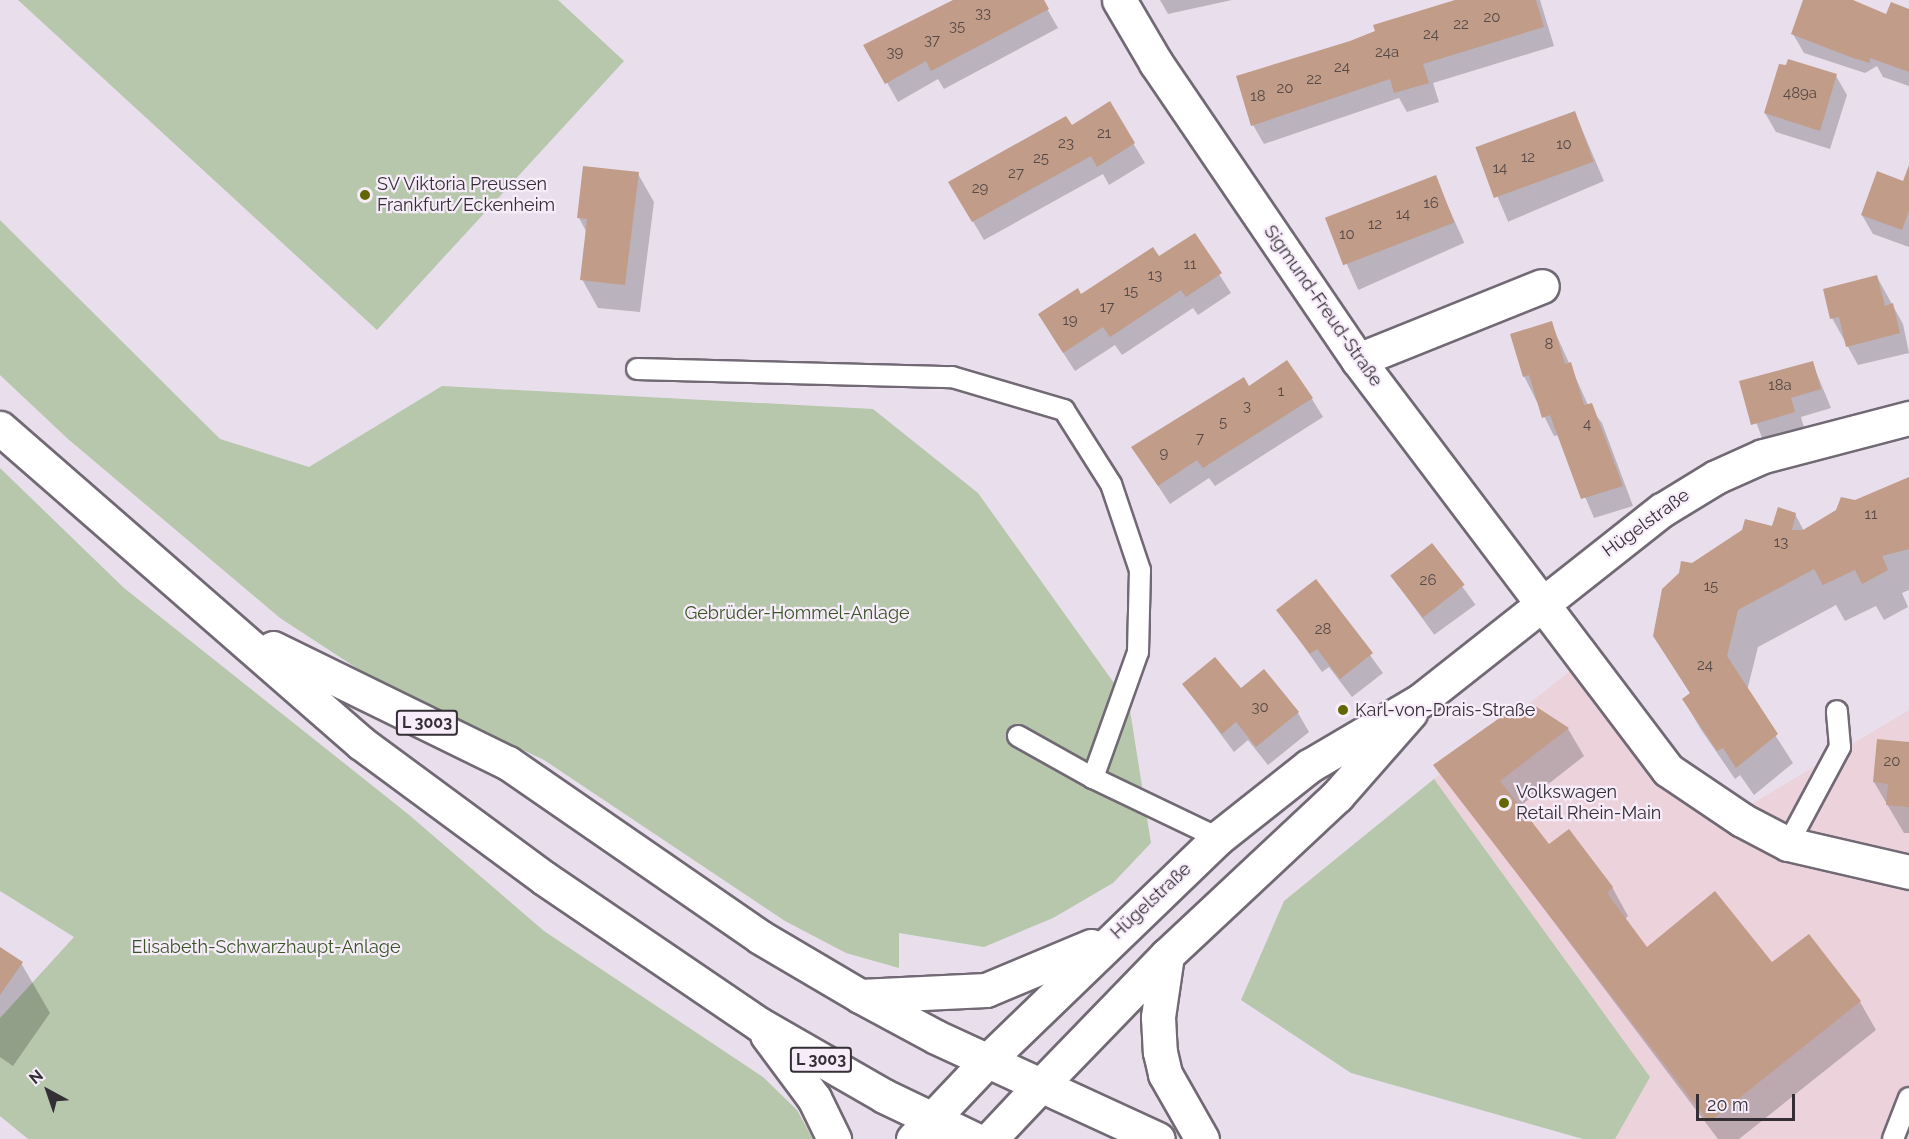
<!DOCTYPE html>
<html>
<head>
<meta charset="utf-8">
<style>
	body { margin:0 }
	#map { position:relative; width:1909px; height:1139px; overflow:hidden; background:#e9dfec; font-family:Raleway,sans-serif }
	div>[style] { position:absolute }
	[style*='--x'] { left:calc(var(--x)*1px); top:calc(var(--y)*1px); width:calc(var(--w)*1px); rotate:calc(var(--a)*1deg) }
	.commercial>* { inset:0; background:#ebd2db }
	.green>* { inset:0; background:#b6c7ac }
	.shadow>* { inset:0; background:#0003; transform-origin:0 0 }
	.building>* { inset:0; background:#c19c88; transform-origin:0 0 }
	.roads { filter:drop-shadow(2px 0 #716974) drop-shadow(-2px 0 #716974) drop-shadow(0 2px #716974) drop-shadow(0 -2px #716974) }
	.lane>* { height:20px; margin:-10px; padding:0 10px; transform-origin:10px; border-radius:10px; background:#fff }
	.street>* { height:33px; margin:-16.5px; padding:0 16.5px; transform-origin:16.5px; border-radius:16.5px; background:#fff }
	.primary>* { height:33px; margin:-16.5px; padding:0 16.5px; transform-origin:16.5px; border-radius:16.5px; background:#fff }
	.dots>* { width:16px; height:16px; translate:-50% -50%; box-sizing:border-box; border:3px solid #f7ecfa; border-radius:50% }
	span { translate:-50% -50%; white-space:nowrap; text-align:center; line-height:1.15; -webkit-text-stroke:4.5px #f7ecfa; paint-order:stroke }
	.number-label { font-size:15px; color:#564a49 }
	.number-label span { -webkit-text-stroke-width:0 }
	.shield-label span { padding:2px 4px; background:#f7ecfa; border:2px solid; border-radius:4px; -webkit-text-stroke-width:0 }
	.shield-label { font-size:16px; color:#332f34; font-weight:700 }
	.poi-label { font-size:18px; color:#332f34 }
	.left { translate:0 -50%; text-align:left }
	.street-label { font-size:18px; color:#332f34 }
	.park-label { font-size:18px; color:#375423 }
	.north { position:absolute; left:18px; top:1061px; width:60px; height:60px; -webkit-text-stroke:4px #f7ecfa; paint-order:stroke; rotate:320deg; font-size:16px; font-weight:700; line-height:24px; text-align:center; color:#332f34 }
	.north::after { content:''; display:block; margin:auto; width:21px; height:27px; background:#332f34; clip-path:polygon(50% 0,100% 100%,50% 72%,0 100%) }
	.scale { position:absolute; left:1696px; top:1094px; width:99px; height:27px; box-sizing:border-box; border:3px solid #332f34; border-top:0; padding-left:8px; font-size:18px; line-height:21px; white-space:nowrap; color:#332f34; -webkit-text-stroke:4px #f7ecfa; paint-order:stroke }
</style>
</head>
<body>
<div id="map">
	<div class="commercial">
		<i style="clip-path:polygon(1580px 663px,1718px 824px,1909px 710px,1909px 1139px,1615px 1139px,1649px 1076px,1434px 779px)"></i>
	</div>
	<div class="green">
		<i style="clip-path:polygon(18px 0,558px 0,624px 61px,377px 330px)"></i>
		<i style="clip-path:polygon(0 220px,220px 439px,309px 467px,442px 386px,873px 409px,978px 493px,1129px 704px,1151px 843px,1113px 883px,1053px 918px,984px 947px,899px 933px,899px 968px,846px 953px,785px 921px,544px 760px,378px 682px,280px 618px,68px 439px,0 375px)"></i>
		<i style="clip-path:polygon(0 468px,124px 588px,408px 814px,544px 931px,763px 1077px,797px 1110px,813px 1139px,28px 1139px,0 1116px,0 1018px,74px 937px,0 891px)"></i>
		<i style="clip-path:polygon(1434px 779px,1650px 1077px,1615px 1139px,1583px 1139px,1351px 1073px,1241px 1000px,1284px 901px)"></i>
	</div>
	<div class="shadow">
		<i style="clip-path:polygon(954px 0,1042px 0,1058px 28px,944px 89px,938px 79px,898px 102px,866px 45px)"></i>
		<i style="clip-path:polygon(1160px 0,1232px 0,1168px 14px)"></i>
		<i style="clip-path:polygon(1461px 0,1540px 0,1554px 46px,1433px 83px,1439px 102px,1407px 112px,1399px 98px,1264px 144px,1253px 125px,1351px 43px)"></i>
		<i style="clip-path:polygon(1804px 0,1843px 0,1887px 16px,1909px 10px,1909px 86px,1883px 77px,1877px 66px,1865px 73px,1804px 53px,1793px 34px)"></i>
		<i style="clip-path:polygon(1836px 76px,1847px 95px,1830px 149px,1776px 132px,1765px 113px)"></i>
		<i style="clip-path:polygon(1109px 103px,1145px 163px,1109px 185px,1103px 174px,984px 240px,961px 201px)"></i>
		<i style="left:1575px;top:113px;width:74px;height:104px;rotate:67deg"></i>
		<i style="clip-path:polygon(1909px 168px,1909px 247px,1873px 234px,1862px 215px,1904px 183px)"></i>
		<i style="clip-path:polygon(638px 174px,654px 202px,640px 312px,598px 308px,582px 279px,587px 233px,579px 218px)"></i>
		<i style="left:1435px;top:177px;width:72px;height:116px;rotate:66deg"></i>
		<i style="clip-path:polygon(1194px 235px,1231px 293px,1198px 315px,1193px 308px,1122px 355px,1115px 345px,1075px 371px,1051px 334px)"></i>
		<i style="clip-path:polygon(1877px 277px,1903px 324px,1909px 353px,1858px 365px,1832px 318px)"></i>
		<i style="clip-path:polygon(1551px 323px,1588px 405px,1602px 423px,1633px 506px,1594px 518px,1559px 435px,1554px 436px,1524px 376px)"></i>
		<i style="clip-path:polygon(1812px 362px,1831px 408px,1801px 417px,1805px 431px,1764px 443px,1741px 383px)"></i>
		<i style="clip-path:polygon(1249px 388px,1312px 399px,1323px 417px,1215px 486px,1209px 478px,1170px 504px,1133px 448px)"></i>
		<i style="clip-path:polygon(1909px 479px,1909px 590px,1902px 593px,1908px 607px,1884px 620px,1876px 606px,1845px 621px,1836px 605px,1758px 647px,1747px 691px,1793px 763px,1754px 795px,1740px 775px,1735px 779px,1700px 728px,1684px 700px,1691px 695px,1655px 636px,1693px 565px,1795px 514px,1804px 531px)"></i>
		<i style="left:1432px;top:545px;width:74px;height:51px;rotate:54deg"></i>
		<i style="clip-path:polygon(1316px 581px,1383px 673px,1352px 697px,1329px 667px,1322px 672px,1278px 610px)"></i>
		<i style="clip-path:polygon(1184px 685px,1240px 690px,1298px 713px,1309px 732px,1268px 765px,1248px 740px,1234px 752px)"></i>
		<i style="clip-path:polygon(1568px 729px,1584px 756px,1519px 807px,1549px 846px,1612px 887px,1628px 916px,1624px 920px,1647px 949px,1772px 964px,1860px 1002px,1876px 1030px,1739px 1139px,1718px 1139px,1435px 765px)"></i>
		<i style="clip-path:polygon(1909px 744px,1909px 833px,1904px 833px,1874px 782px)"></i>
		<i style="clip-path:polygon(0 948px,21px 963px,50px 1013px,13px 1066px,0 1057px)"></i>
	</div>
	<div class="building">
		<i style="clip-path:polygon(953px 0,1044px 0,1049px 9px,931px 71px,926px 61px,885px 84px,863px 45px)"></i>
		<i style="clip-path:polygon(1455px 0,1536px 0,1544px 27px,1423px 64px,1429px 83px,1394px 93px,1390px 79px,1251px 126px,1236px 76px,1350px 41px,1375px 31px,1373px 25px)"></i>
		<i style="clip-path:polygon(1803px 0,1853px 0,1886px 14px,1891px 2px,1909px 9px,1909px 72px,1870px 58px,1870px 63px,1853px 58px,1791px 34px)"></i>
		<i style="clip-path:polygon(1788px 59px,1837px 74px,1820px 131px,1764px 113px,1779px 64px,1786px 65px)"></i>
		<i style="clip-path:polygon(1110px 101px,1135px 143px,1097px 167px,1091px 156px,972px 222px,948px 182px,1066px 116px,1072px 125px)"></i>
		<i style="left:1575px;top:111px;width:54px;height:106px;rotate:70deg"></i>
		<i style="clip-path:polygon(1909px 165px,1909px 211px,1902px 230px,1861px 215px,1877px 171px,1903px 181px)"></i>
		<i style="clip-path:polygon(583px 166px,639px 172px,625px 285px,580px 280px,587px 219px,577px 218px)"></i>
		<i style="left:1436px;top:175px;width:51px;height:119px;rotate:69deg"></i>
		<i style="clip-path:polygon(1195px 233px,1222px 273px,1186px 297px,1181px 290px,1110px 337px,1103px 327px,1063px 353px,1038px 314px,1078px 288px,1081px 294px,1153px 247px,1159px 256px)"></i>
		<i style="clip-path:polygon(1877px 275px,1885px 306px,1893px 303px,1900px 333px,1846px 347px,1839px 317px,1830px 319px,1823px 289px)"></i>
		<i style="clip-path:polygon(1552px 321px,1565px 364px,1571px 362px,1584px 405px,1592px 403px,1623px 486px,1581px 499px,1550px 415px,1542px 418px,1529px 375px,1523px 377px,1510px 334px)"></i>
		<i style="clip-path:polygon(1287px 360px,1313px 398px,1203px 468px,1197px 460px,1158px 486px,1131px 447px,1244px 377px,1249px 386px)"></i>
		<i style="clip-path:polygon(1813px 361px,1821px 389px,1791px 398px,1795px 412px,1751px 425px,1739px 381px)"></i>
		<i style="clip-path:polygon(1909px 477px,1909px 549px,1882px 556px,1888px 570px,1862px 584px,1855px 570px,1823px 585px,1814px 569px,1738px 610px,1727px 656px,1778px 734px,1736px 768px,1723px 748px,1717px 751px,1682px 699px,1690px 693px,1653px 636px,1662px 589px,1679px 573px,1681px 561px,1692px 563px,1742px 530px,1745px 519px,1772px 526px,1778px 507px,1796px 513px,1792px 530px,1803px 530px,1836px 510px,1841px 497px,1855px 500px)"></i>
		<i style="left:1432px;top:543px;width:53px;height:53px;rotate:52deg"></i>
		<i style="clip-path:polygon(1316px 579px,1373px 653px,1340px 679px,1317px 649px,1310px 654px,1276px 610px)"></i>
		<i style="clip-path:polygon(1215px 657px,1241px 688px,1264px 669px,1299px 712px,1256px 747px,1236px 722px,1222px 734px,1182px 684px)"></i>
		<i style="clip-path:polygon(1532px 704px,1569px 728px,1500px 781px,1549px 844px,1569px 829px,1613px 887px,1607px 893px,1647px 947px,1715px 891px,1772px 962px,1809px 934px,1861px 1001px,1709px 1122px,1433px 765px,1508px 712px)"></i>
		<i style="clip-path:polygon(1877px 739px,1909px 742px,1909px 807px,1886px 805px,1888px 784px,1873px 782px)"></i>
		<i style="clip-path:polygon(0 947px,23px 962px,0 995px)"></i>
	</div>
	<div class="roads">
		<div class="lane">
			<i style="--x:637;--y:369;--w:315;--a:1.5"></i>
			<i style="--x:952;--y:377;--w:117;--a:16.4"></i>
			<i style="--x:1064;--y:410;--w:88;--a:57.6"></i>
			<i style="--x:1111;--y:484;--w:91;--a:71.4"></i>
			<i style="--x:1140;--y:570;--w:82;--a:91.4"></i>
			<i style="--x:1138;--y:652;--w:134;--a:109.7"></i>
			<i style="--x:1093;--y:778;--w:139;--a:25.6"></i>
			<i style="--x:1018;--y:736;--w:86;--a:29.2"></i>
			<i style="--x:1788;--y:844;--w:110;--a:-61.8"></i>
			<i style="--x:1840;--y:747;--w:36;--a:-95"></i>
			<i style="--x:1893;--y:1139;--w:44;--a:-68.7"></i>
		</div>
		<div class="street">
			<i style="--x:1119;--y:0;--w:73;--a:59.6"></i>
			<i style="--x:1156;--y:63;--w:359;--a:55.8"></i>
			<i style="--x:1358;--y:360;--w:514;--a:52.91"></i>
			<i style="--x:1668;--y:770;--w:89;--a:34"></i>
			<i style="--x:1742;--y:820;--w:52;--a:27.6"></i>
			<i style="--x:1788;--y:844;--w:124;--a:13"></i>
			<i style="--x:1358;--y:360;--w:198;--a:-21.9"></i>
			<i style="--x:1167;--y:955;--w:63;--a:98.3"></i>
			<i style="--x:1158;--y:1017;--w:35;--a:87"></i>
			<i style="--x:1160;--y:1052;--w:23;--a:77"></i>
			<i style="--x:1165;--y:1074;--w:75;--a:60.4"></i>
			<i style="--x:860;--y:996;--w:126;--a:-2.7"></i>
			<i style="--x:986;--y:990;--w:114;--a:-22.7"></i>
			<i style="--x:987;--y:1061;--w:321;--a:-44"></i>
			<i style="--x:1218;--y:838;--w:116;--a:-38.4"></i>
			<i style="--x:1309;--y:766;--w:130;--a:-30.5"></i>
			<i style="--x:1421;--y:700;--w:307;--a:-38.3"></i>
			<i style="--x:1662;--y:510;--w:63;--a:-31.4"></i>
			<i style="--x:1716;--y:477;--w:51;--a:-24.1"></i>
			<i style="--x:1763;--y:456;--w:151;--a:-14.6"></i>
			<i style="--x:1040;--y:1086;--w:182;--a:-45.9"></i>
			<i style="--x:1167;--y:955;--w:233;--a:-43.1"></i>
			<i style="--x:1337;--y:796;--w:111;--a:-48.7"></i>
		</div>
		<div class="primary">
			<i style="--x:0;--y:428;--w:479;--a:41.1"></i>
			<i style="--x:361;--y:743;--w:227;--a:36.4"></i>
			<i style="--x:544;--y:878;--w:260;--a:34.2"></i>
			<i style="--x:759;--y:1024;--w:144;--a:29.9"></i>
			<i style="--x:884;--y:1096;--w:100;--a:25.5"></i>
			<i style="--x:273;--y:648;--w:262;--a:26.1"></i>
			<i style="--x:508;--y:763;--w:306;--a:34.6"></i>
			<i style="--x:760;--y:937;--w:116;--a:30.5"></i>
			<i style="--x:860;--y:996;--w:86;--a:28.3"></i>
			<i style="--x:936;--y:1037;--w:244;--a:24.7"></i>
			<i style="--x:767;--y:1035;--w:79;--a:53.3"></i>
			<i style="--x:814;--y:1098;--w:46;--a:64"></i>
			<i style="--x:913;--y:1139;--w:108;--a:-46.5"></i>
			<i style="--x:990;--y:1139;--w:73;--a:-46.7"></i>
		</div>
	</div>
	<div class="dots">
		<i style="left:365px;top:195px;background:#636602"></i>
		<i style="left:1343px;top:710px;background:#636602"></i>
		<i style="left:1504px;top:803px;background:#636602"></i>
	</div>
	<div class="number-label">
		<span style="left:983px;top:14px">33</span>
		<span style="left:1492px;top:18px">20</span>
		<span style="left:1461px;top:25px">22</span>
		<span style="left:957px;top:27px">35</span>
		<span style="left:1431px;top:35px">24</span>
		<span style="left:932px;top:41px">37</span>
		<span style="left:895px;top:53px">39</span>
		<span style="left:1387px;top:53px">24a</span>
		<span style="left:1342px;top:68px">24</span>
		<span style="left:1314px;top:80px">22</span>
		<span style="left:1285px;top:89px">20</span>
		<span style="left:1800px;top:94px">489a</span>
		<span style="left:1258px;top:97px">18</span>
		<span style="left:1104px;top:134px">21</span>
		<span style="left:1066px;top:144px">23</span>
		<span style="left:1564px;top:145px">10</span>
		<span style="left:1528px;top:158px">12</span>
		<span style="left:1041px;top:159px">25</span>
		<span style="left:1500px;top:169px">14</span>
		<span style="left:1016px;top:174px">27</span>
		<span style="left:980px;top:189px">29</span>
		<span style="left:1431px;top:204px">16</span>
		<span style="left:1403px;top:215px">14</span>
		<span style="left:1375px;top:225px">12</span>
		<span style="left:1347px;top:235px">10</span>
		<span style="left:1190px;top:265px">11</span>
		<span style="left:1155px;top:276px">13</span>
		<span style="left:1131px;top:292px">15</span>
		<span style="left:1107px;top:308px">17</span>
		<span style="left:1070px;top:321px">19</span>
		<span style="left:1549px;top:345px">8</span>
		<span style="left:1780px;top:386px">18a</span>
		<span style="left:1281px;top:392px">1</span>
		<span style="left:1247px;top:407px">3</span>
		<span style="left:1223px;top:423px">5</span>
		<span style="left:1587px;top:425px">4</span>
		<span style="left:1200px;top:439px">7</span>
		<span style="left:1164px;top:454px">9</span>
		<span style="left:1871px;top:515px">11</span>
		<span style="left:1781px;top:543px">13</span>
		<span style="left:1428px;top:581px">26</span>
		<span style="left:1711px;top:587px">15</span>
		<span style="left:1323px;top:630px">28</span>
		<span style="left:1705px;top:666px">24</span>
		<span style="left:1260px;top:708px">30</span>
		<span style="left:1892px;top:762px">20</span>
	</div>
	<div class="shield-label">
		<span style="left:427px;top:723px">L 3003</span>
		<span style="left:821px;top:1060px">L 3003</span>
	</div>
	<div class="poi-label">
		<span class="left" style="left:377px;top:195px">SV Viktoria Preussen<br>Frankfurt/Eckenheim</span>
		<span class="left" style="left:1355px;top:710px">Karl-von-Drais-Straße</span>
		<span class="left" style="left:1516px;top:803px">Volkswagen<br>Retail Rhein-Main</span>
	</div>
	<div class="street-label">
		<span style="left:1323px;top:306px;rotate:55deg">Sigmund-Freud-Straße</span>
		<span style="left:1646px;top:523px;rotate:-36deg">Hügelstraße</span>
		<span style="left:1151px;top:901px;rotate:-43deg">Hügelstraße</span>
	</div>
	<div class="park-label">
		<span style="left:797px;top:613px">Gebrüder-Hommel-Anlage</span>
		<span style="left:266px;top:947px">Elisabeth-Schwarzhaupt-Anlage</span>
	</div>
	<div class="north">N</div>
	<div class="scale">20 m</div>
</div>
</body>
</html>
